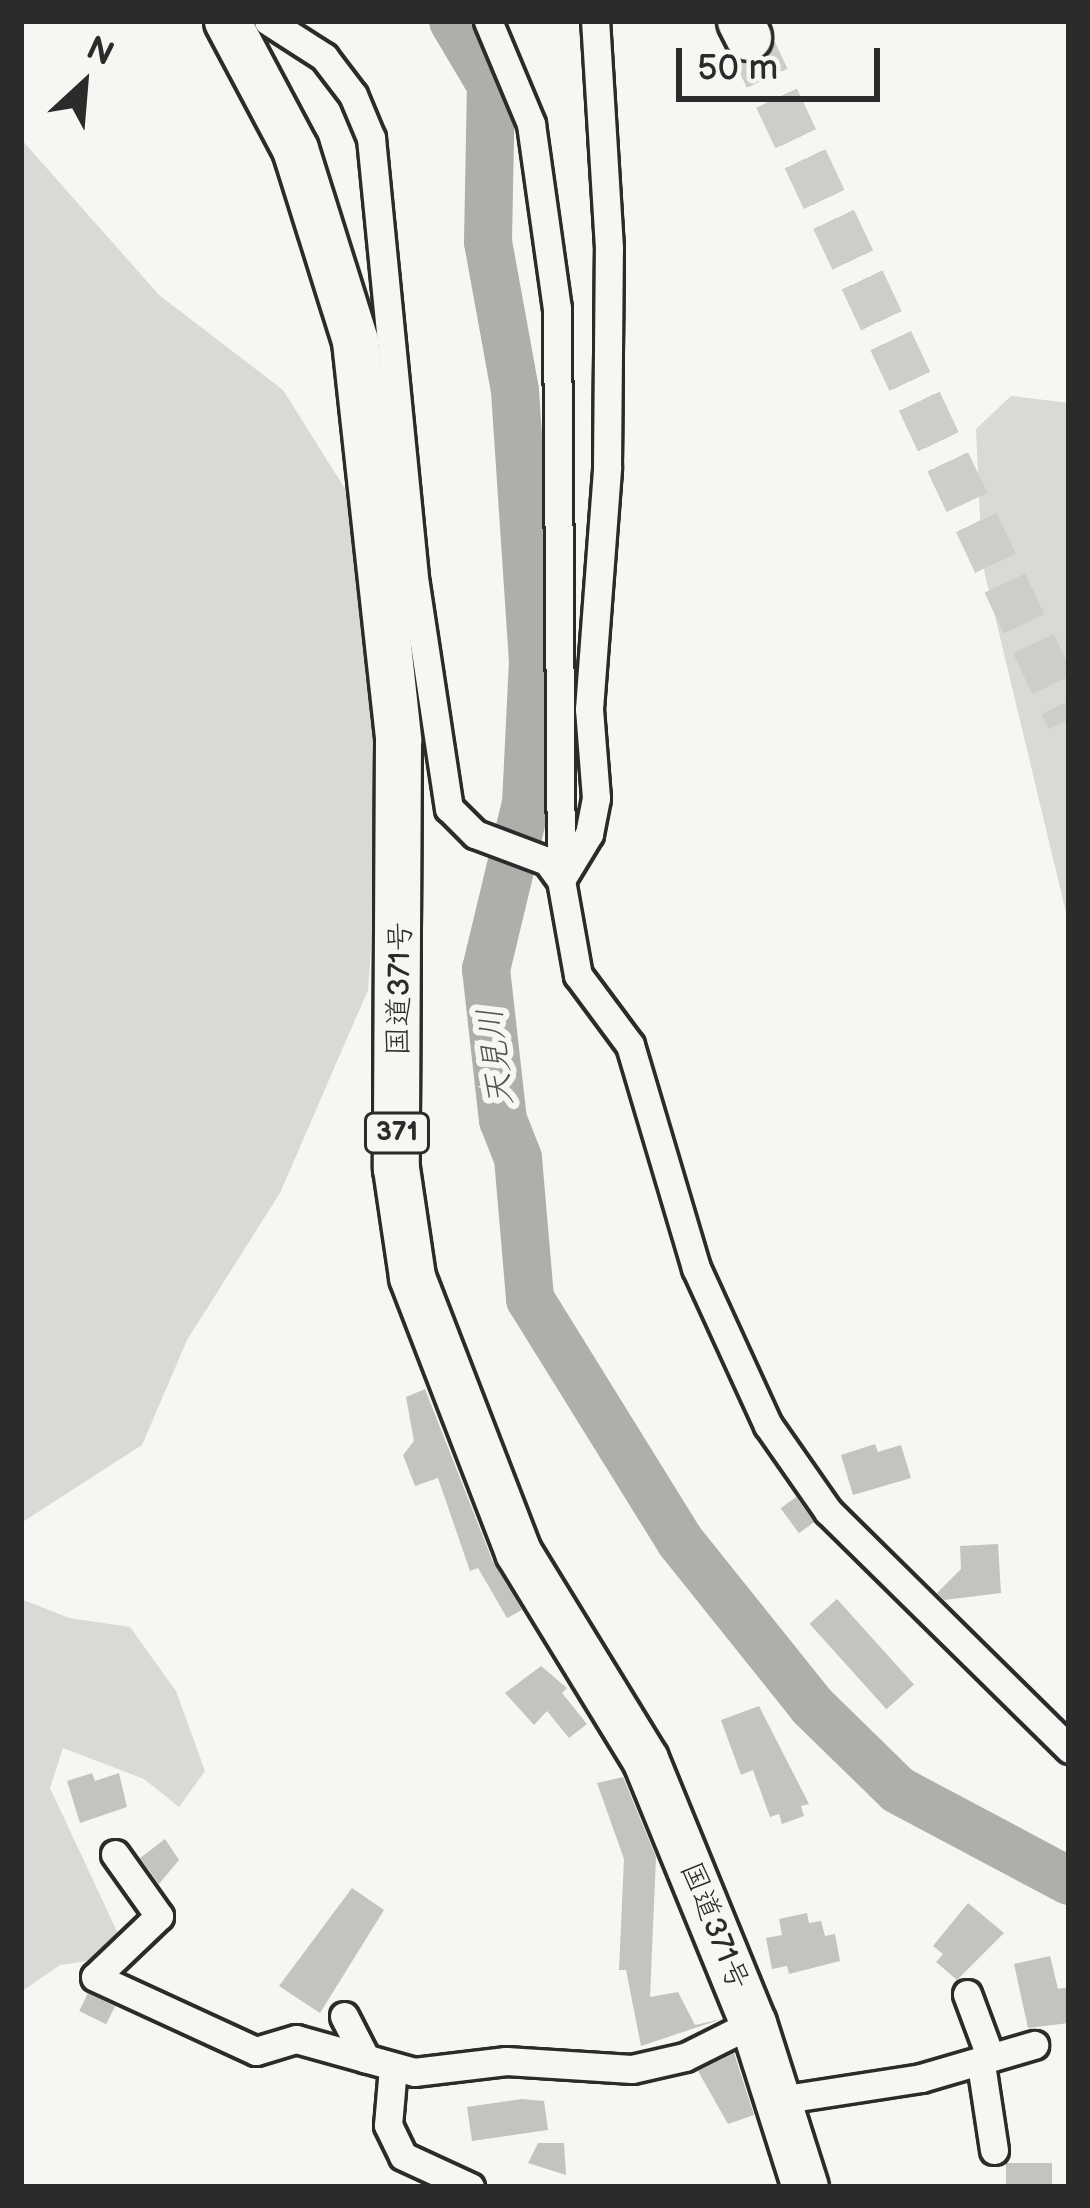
<!DOCTYPE html>
<html>
<head>
<meta charset="utf-8">
<style>
	body { margin:0 }
	#map { position:relative; width:1090px; height:2208px; overflow:hidden; background:#f6f6f2; font-family:"Balsamiq Sans","Klee One",sans-serif }
	div>[style] { position:absolute }
	[style*='--x'] { left:calc(var(--x)*1px); top:calc(var(--y)*1px); width:calc(var(--w)*1px); rotate:calc(var(--a)*1deg) }
	.green>* { inset:0; background:#d9d9d5 }
	.river>* { height:48px; margin:-24px; padding:0 24px; transform-origin:24px; border-radius:24px; background:#aeaeab }
	.building>* { inset:0; background:#c3c3c0; transform-origin:0 0 }
	.trunk-tunnel>* { height:45px; margin-top:-22.5px; transform-origin:0; background:repeating-linear-gradient(90deg,#cdcdca 0 45px,transparent 0 67px) }
	.roads { filter:drop-shadow(3px 0 #2b2b2b) drop-shadow(-3px 0 #2b2b2b) drop-shadow(0 3px #2b2b2b) drop-shadow(0 -3px #2b2b2b) }
	.minor>* { height:27px; margin:-13.5px; padding:0 13.5px; transform-origin:13.5px; border-radius:13.5px; background:#f6f6f2 }
	.trunk>* { height:45px; margin:-22.5px; padding:0 22.5px; transform-origin:22.5px; border-radius:22.5px; background:#f6f6f2 }
	span { translate:-50% -50%; white-space:nowrap; text-align:center; line-height:1.15; -webkit-text-stroke:12px #f6f6f2; paint-order:stroke }
	.shield-label span { padding:3px 9px; background:#f6f6f2; border:3px solid; border-radius:9px; -webkit-text-stroke-width:0 }
	.shield-label { font-size:27px; color:#2b2b2b; font-weight:700 }
	.street-label { font-size:30px; color:#2b2b2b }
	.water-label { font-size:33px; color:#525251; font-style:italic }
	.frame { position:absolute; inset:0; border:24px solid #2b2b2b; pointer-events:none }
	.north { position:absolute; left:24px; top:24px; width:120px; height:120px; -webkit-text-stroke:9px #f6f6f2; paint-order:stroke; rotate:26deg; font-size:33px; font-weight:700; line-height:48px; text-align:center; color:#2b2b2b }
	.north::after { content:''; display:block; margin:auto; width:42px; height:54px; background:#2b2b2b; clip-path:polygon(50% 0,100% 100%,50% 72%,0 100%) }
	.scale { position:absolute; left:676px; top:48px; width:204px; height:54px; box-sizing:border-box; border:6px solid #2b2b2b; border-top:0; padding-left:15px; font-size:36px; line-height:42px; white-space:nowrap; color:#2b2b2b; -webkit-text-stroke:9px #f6f6f2; paint-order:stroke }
</style>
</head>
<body>
<div id="map">
	<div class="green">
		<i style="clip-path:polygon(21px 139px,159px 295px,283px 390px,352px 500px,377px 663px,380px 823px,368px 990px,280px 1193px,187px 1340px,142px 1445px,21px 1523px)"></i>
		<i style="clip-path:polygon(1011px 396px,1069px 403px,1069px 925px,982px 562px,976px 429px)"></i>
		<i style="clip-path:polygon(21px 1599px,69px 1618px,130px 1627px,176px 1691px,205px 1771px,179px 1807px,144px 1779px,63px 1748px,50px 1788px,128px 1955px,60px 1965px,21px 1992px)"></i>
	</div>
	<div class="river">
		<i style="--x:453;--y:21;--w:74;--a:59.3"></i>
		<i style="--x:491;--y:85;--w:157;--a:91.1"></i>
		<i style="--x:488;--y:242;--w:151;--a:79.7"></i>
		<i style="--x:515;--y:391;--w:271;--a:86.2"></i>
		<i style="--x:533;--y:661;--w:142;--a:92.8"></i>
		<i style="--x:526;--y:803;--w:171;--a:103.5"></i>
		<i style="--x:486;--y:969;--w:152;--a:83.6"></i>
		<i style="--x:503;--y:1120;--w:41;--a:68.5"></i>
		<i style="--x:518;--y:1158;--w:142;--a:85.1"></i>
		<i style="--x:530;--y:1299;--w:285;--a:58.2"></i>
		<i style="--x:680;--y:1541;--w:211;--a:51.3"></i>
		<i style="--x:812;--y:1706;--w:120;--a:44.3"></i>
		<i style="--x:898;--y:1790;--w:194;--a:28"></i>
	</div>
	<div class="building">
		<i style="clip-path:polygon(425px 1389px,493px 1562px,522px 1610px,507px 1618px,478px 1568px,470px 1571px,438px 1478px,415px 1486px,403px 1455px,414px 1441px,406px 1397px)"></i>
		<i style="clip-path:polygon(875px 1444px,878px 1452px,901px 1445px,911px 1478px,853px 1495px,841px 1455px)"></i>
		<i style="left:796px;top:1497px;width:31px;height:19px;rotate:54deg"></i>
		<i style="clip-path:polygon(998px 1544px,1001px 1593px,944px 1600px,937px 1593px,961px 1569px,960px 1546px)"></i>
		<i style="left:837px;top:1599px;width:115px;height:37px;rotate:48deg"></i>
		<i style="clip-path:polygon(541px 1666px,567px 1688px,562px 1693px,587px 1724px,569px 1738px,547px 1711px,534px 1725px,505px 1693px)"></i>
		<i style="clip-path:polygon(759px 1706px,809px 1804px,801px 1806px,804px 1816px,782px 1824px,779px 1814px,770px 1817px,753px 1770px,741px 1775px,721px 1720px)"></i>
		<i style="clip-path:polygon(92px 1773px,95px 1781px,119px 1773px,127px 1807px,80px 1823px,67px 1781px)"></i>
		<i style="clip-path:polygon(623px 1777px,656px 1857px,650px 1997px,678px 1992px,695px 2025px,722px 2019px,641px 2046px,626px 1970px,619px 1970px,624px 1859px,597px 1783px)"></i>
		<i style="clip-path:polygon(165px 1839px,179px 1860px,159px 1884px,140px 1858px)"></i>
		<i style="clip-path:polygon(352px 1888px,384px 1910px,320px 2013px,279px 1986px)"></i>
		<i style="clip-path:polygon(968px 1903px,1004px 1933px,957px 1980px,936px 1962px,943px 1954px,933px 1946px)"></i>
		<i style="clip-path:polygon(807px 1913px,809px 1923px,821px 1921px,825px 1936px,835px 1934px,840px 1961px,789px 1974px,787px 1966px,772px 1969px,766px 1938px,782px 1935px,779px 1919px)"></i>
		<i style="clip-path:polygon(1050px 1956px,1058px 1989px,1069px 1987px,1069px 2023px,1028px 2028px,1014px 1964px)"></i>
		<i style="left:88px;top:1993px;width:30px;height:20px;rotate:26deg"></i>
		<i style="clip-path:polygon(734px 2053px,754px 2115px,728px 2124px,698px 2071px)"></i>
		<i style="clip-path:polygon(522px 2099px,544px 2101px,548px 2130px,472px 2141px,467px 2107px)"></i>
		<i style="clip-path:polygon(538px 2143px,564px 2143px,566px 2175px,528px 2163px)"></i>
		<i style="left:1006px;top:2163px;width:46px;height:24px"></i>
	</div>
	<div class="trunk-tunnel">
		<i style="--x:748;--y:37;--w:754;--a:64.79"></i>
	</div>
	<div class="roads">
		<div class="minor">
			<i style="--x:268;--y:21;--w:67;--a:32.7"></i>
			<i style="--x:324;--y:57;--w:48;--a:52.7"></i>
			<i style="--x:353;--y:95;--w:47;--a:67.3"></i>
			<i style="--x:371;--y:138;--w:448;--a:84.4"></i>
			<i style="--x:415;--y:584;--w:227;--a:81.4"></i>
			<i style="--x:449;--y:808;--w:37;--a:45"></i>
			<i style="--x:475;--y:834;--w:77;--a:20.6"></i>
			<i style="--x:547;--y:861;--w:24;--a:54"></i>
			<i style="--x:488;--y:21;--w:112;--a:67.3"></i>
			<i style="--x:531;--y:124;--w:186;--a:82"></i>
			<i style="--x:557;--y:308;--w:572;--a:89.6"></i>
			<i style="--x:561;--y:880;--w:97;--a:79.9"></i>
			<i style="--x:578;--y:975;--w:87;--a:53.4"></i>
			<i style="--x:630;--y:1045;--w:233;--a:73.5"></i>
			<i style="--x:696;--y:1268;--w:173;--a:65.4"></i>
			<i style="--x:768;--y:1425;--w:105;--a:55.1"></i>
			<i style="--x:828;--y:1511;--w:339;--a:44.6"></i>
			<i style="--x:561;--y:880;--w:54;--a:-58.7"></i>
			<i style="--x:589;--y:834;--w:37;--a:-79"></i>
			<i style="--x:596;--y:798;--w:89;--a:-94.5"></i>
			<i style="--x:589;--y:709;--w:243;--a:-85.7"></i>
			<i style="--x:607;--y:467;--w:219;--a:-89.5"></i>
			<i style="--x:609;--y:248;--w:227;--a:-93.5"></i>
			<i style="--x:115;--y:1854;--w:76;--a:54.6"></i>
			<i style="--x:159;--y:1916;--w:88;--a:136.4"></i>
			<i style="--x:95;--y:1977;--w:177;--a:24.7"></i>
			<i style="--x:256;--y:2051;--w:42;--a:-16.7"></i>
			<i style="--x:296;--y:2039;--w:123;--a:15.6"></i>
			<i style="--x:414;--y:2072;--w:93;--a:-6.8"></i>
			<i style="--x:506;--y:2061;--w:126;--a:3.6"></i>
			<i style="--x:632;--y:2069;--w:54;--a:-12.8"></i>
			<i style="--x:685;--y:2057;--w:76;--a:-26.6"></i>
			<i style="--x:967;--y:1994;--w:66;--a:69.6"></i>
			<i style="--x:344;--y:2016;--w:48;--a:62.9"></i>
			<i style="--x:981;--y:2064;--w:87;--a:81.4"></i>
			<i style="--x:393;--y:2067;--w:58;--a:94.9"></i>
			<i style="--x:388;--y:2125;--w:34;--a:64"></i>
			<i style="--x:403;--y:2156;--w:74;--a:24.8"></i>
			<i style="--x:779;--y:2100;--w:144;--a:-8.8"></i>
			<i style="--x:921;--y:2078;--w:118;--a:-16.3"></i>
		</div>
		<div class="trunk">
			<i style="--x:227;--y:21;--w:145;--a:62"></i>
			<i style="--x:295;--y:149;--w:201;--a:72.6"></i>
			<i style="--x:355;--y:341;--w:401;--a:83.8"></i>
			<i style="--x:398;--y:740;--w:428;--a:90.3"></i>
			<i style="--x:396;--y:1168;--w:110;--a:81.6"></i>
			<i style="--x:412;--y:1277;--w:295;--a:68.9"></i>
			<i style="--x:518;--y:1552;--w:243;--a:58.5"></i>
			<i style="--x:645;--y:1759;--w:285;--a:67.8"></i>
			<i style="--x:753;--y:2023;--w:172;--a:72.4"></i>
			<i style="--x:740;--y:21;--w:18;--a:63"></i>
		</div>
	</div>
	<div class="shield-label">
		<span style="left:397px;top:1133px">371</span>
	</div>
	<div class="street-label">
		<span style="left:400px;top:989px;rotate:-89deg">国道371号</span>
		<span style="left:714px;top:1926px;rotate:68deg">国道371号</span>
	</div>
	<div class="water-label">
		<span style="left:497px;top:1057px;rotate:-97deg">天見川</span>
	</div>
	<div class="frame"></div>
	<div class="north">N</div>
	<div class="scale">50 m</div>
</div>
</body>
</html>
